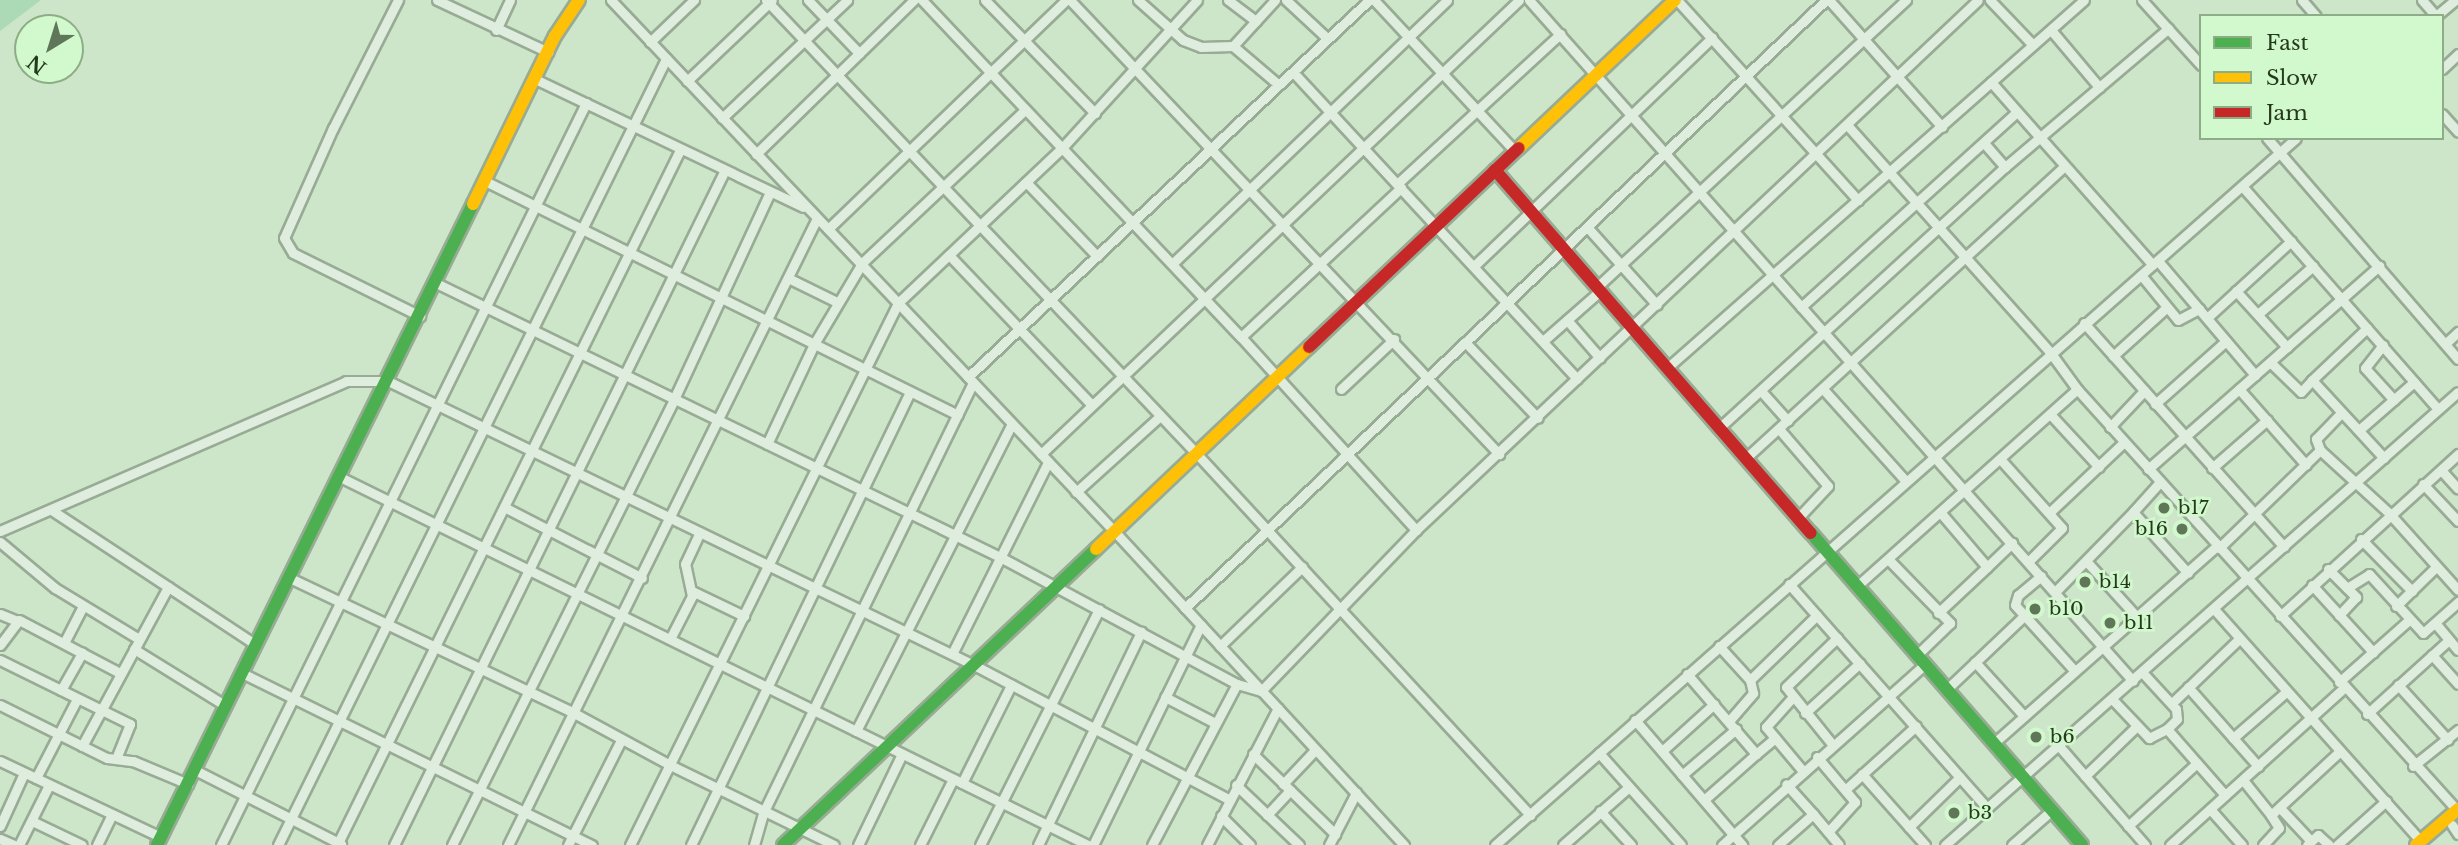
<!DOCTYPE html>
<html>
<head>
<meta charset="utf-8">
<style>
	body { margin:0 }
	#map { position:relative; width:2458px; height:845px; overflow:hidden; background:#cde6ca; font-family:"Libre Baskerville",serif }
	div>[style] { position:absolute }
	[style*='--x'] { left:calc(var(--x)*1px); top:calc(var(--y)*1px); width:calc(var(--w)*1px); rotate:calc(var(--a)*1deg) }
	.green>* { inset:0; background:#acdab6 }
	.roads { filter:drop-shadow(2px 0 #98ab94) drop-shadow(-2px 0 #98ab94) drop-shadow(0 2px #98ab94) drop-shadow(0 -2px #98ab94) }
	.street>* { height:9px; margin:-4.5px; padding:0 4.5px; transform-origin:4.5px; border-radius:4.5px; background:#deeddd }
	.fast>* { height:12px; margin:-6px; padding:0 6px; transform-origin:6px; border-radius:6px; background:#4caf50 }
	.slow>* { height:12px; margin:-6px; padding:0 6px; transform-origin:6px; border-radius:6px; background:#ffc107 }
	.jam>* { height:12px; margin:-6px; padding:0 6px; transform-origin:6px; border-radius:6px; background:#c62828 }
	.dots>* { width:19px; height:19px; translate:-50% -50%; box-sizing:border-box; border:4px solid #d2f9ce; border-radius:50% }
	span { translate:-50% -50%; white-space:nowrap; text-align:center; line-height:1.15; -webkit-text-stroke:5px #d2f9ce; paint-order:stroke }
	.poi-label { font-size:19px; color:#253a1b }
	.left { translate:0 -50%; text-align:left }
	.right { translate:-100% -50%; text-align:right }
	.legend { position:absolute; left:2199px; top:14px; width:245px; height:126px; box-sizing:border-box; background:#d2f9ce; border:2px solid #8dad86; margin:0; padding:9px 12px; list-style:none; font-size:21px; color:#253a1b }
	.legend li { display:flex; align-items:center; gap:14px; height:35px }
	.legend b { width:35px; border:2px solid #8dad86 }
	.north { position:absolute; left:14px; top:14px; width:70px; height:70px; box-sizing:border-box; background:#d2f9ce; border:2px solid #8dad86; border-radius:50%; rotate:218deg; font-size:19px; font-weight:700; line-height:28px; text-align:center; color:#253a1b }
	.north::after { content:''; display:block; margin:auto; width:24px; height:32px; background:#607658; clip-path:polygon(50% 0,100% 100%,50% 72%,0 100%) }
</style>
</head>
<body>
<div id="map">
	<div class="green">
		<i style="clip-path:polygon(0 0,41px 0,0 31px)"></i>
	</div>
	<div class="roads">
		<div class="street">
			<i style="--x:398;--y:0;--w:144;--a:116.9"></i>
			<i style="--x:333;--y:128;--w:120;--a:114"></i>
			<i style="--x:284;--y:238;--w:17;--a:59"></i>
			<i style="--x:293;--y:253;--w:142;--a:26.4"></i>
			<i style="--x:437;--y:0;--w:123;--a:25.1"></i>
			<i style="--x:611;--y:0;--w:734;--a:46.55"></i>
			<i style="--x:1116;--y:533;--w:425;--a:47.3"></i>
			<i style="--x:766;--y:0;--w:625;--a:46.49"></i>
			<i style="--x:1196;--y:453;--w:493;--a:47.3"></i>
			<i style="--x:808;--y:0;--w:74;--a:46.1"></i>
			<i style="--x:922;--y:0;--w:464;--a:46.6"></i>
			<i style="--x:1241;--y:337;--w:261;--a:47.8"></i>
			<i style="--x:985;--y:0;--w:158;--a:45.8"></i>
			<i style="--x:1070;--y:0;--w:625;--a:46.62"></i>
			<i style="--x:1138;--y:0;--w:60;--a:41.6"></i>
			<i style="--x:1183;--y:40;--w:19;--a:21"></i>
			<i style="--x:1201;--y:47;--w:32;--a:-2"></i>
			<i style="--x:1228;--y:0;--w:35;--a:37"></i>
			<i style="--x:1275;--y:0;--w:62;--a:132.4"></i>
			<i style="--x:1233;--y:46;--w:60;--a:40.3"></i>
			<i style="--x:1286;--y:0;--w:57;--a:42.9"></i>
			<i style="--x:1374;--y:0;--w:207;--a:47"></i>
			<i style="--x:1529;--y:0;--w:910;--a:48.43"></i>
			<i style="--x:1677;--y:0;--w:270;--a:47.9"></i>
			<i style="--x:1829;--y:0;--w:170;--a:48.3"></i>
			<i style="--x:1990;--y:0;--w:62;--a:46.3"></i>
			<i style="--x:2142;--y:0;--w:88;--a:47.8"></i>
			<i style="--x:2302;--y:0;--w:21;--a:49"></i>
			<i style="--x:2422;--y:0;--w:21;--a:49"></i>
			<i style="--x:2436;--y:16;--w:25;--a:-40"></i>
			<i style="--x:496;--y:30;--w:33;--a:-65"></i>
			<i style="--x:2051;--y:30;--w:75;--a:49.9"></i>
			<i style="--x:650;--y:42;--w:61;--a:-43.7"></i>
			<i style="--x:2442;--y:69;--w:22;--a:-43"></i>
			<i style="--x:1293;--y:72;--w:418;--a:47.2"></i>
			<i style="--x:535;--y:79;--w:297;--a:25.5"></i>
			<i style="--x:687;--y:81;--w:117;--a:-43.6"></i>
			<i style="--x:1991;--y:82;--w:244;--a:48.5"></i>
			<i style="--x:2442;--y:114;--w:24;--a:48"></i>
			<i style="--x:722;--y:118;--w:172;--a:-43.3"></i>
			<i style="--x:1848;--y:126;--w:303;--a:48.2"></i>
			<i style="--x:2050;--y:352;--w:46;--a:53.9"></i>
			<i style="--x:2077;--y:389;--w:567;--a:47.93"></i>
			<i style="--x:2267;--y:138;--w:292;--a:49.2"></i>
			<i style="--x:1984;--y:143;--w:32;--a:49"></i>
			<i style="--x:756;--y:154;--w:221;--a:-44.3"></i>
			<i style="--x:487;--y:182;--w:525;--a:26.32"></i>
			<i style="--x:1026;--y:182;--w:103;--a:46.2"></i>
			<i style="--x:1397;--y:184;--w:222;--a:-42.6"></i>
			<i style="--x:2242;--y:186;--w:297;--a:48.7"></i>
			<i style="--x:1588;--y:228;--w:103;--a:48.1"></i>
			<i style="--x:828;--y:229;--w:330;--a:-43.9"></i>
			<i style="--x:949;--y:255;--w:207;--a:46.4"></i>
			<i style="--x:2158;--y:261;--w:150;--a:49.6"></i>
			<i style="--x:1172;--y:264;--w:381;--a:-43.8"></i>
			<i style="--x:1474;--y:266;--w:330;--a:-43.8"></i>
			<i style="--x:2141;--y:275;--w:58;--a:50.6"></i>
			<i style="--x:2178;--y:320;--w:24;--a:-28"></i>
			<i style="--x:788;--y:278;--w:55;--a:26.1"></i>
			<i style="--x:436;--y:283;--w:627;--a:25.91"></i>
			<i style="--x:1000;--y:557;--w:269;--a:28.2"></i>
			<i style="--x:1237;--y:684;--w:25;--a:16"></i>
			<i style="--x:1261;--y:691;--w:223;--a:-46.1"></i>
			<i style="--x:1416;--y:530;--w:772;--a:-43.32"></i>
			<i style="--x:1597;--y:287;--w:422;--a:-42.9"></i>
			<i style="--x:2236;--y:291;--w:76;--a:47.7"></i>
			<i style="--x:1801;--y:307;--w:291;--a:-42.1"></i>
			<i style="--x:2258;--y:314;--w:73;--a:-41.1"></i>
			<i style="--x:2207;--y:318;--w:114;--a:-42.5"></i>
			<i style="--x:1567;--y:320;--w:50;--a:49"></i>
			<i style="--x:2084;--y:323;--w:300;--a:48.2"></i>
			<i style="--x:2367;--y:328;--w:76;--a:136.6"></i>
			<i style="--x:2312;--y:380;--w:106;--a:47.3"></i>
			<i style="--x:1241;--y:337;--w:219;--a:-43"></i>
			<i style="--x:1543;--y:341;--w:76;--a:-41.3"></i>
			<i style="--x:1465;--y:342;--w:105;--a:46.2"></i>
			<i style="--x:2445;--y:344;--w:18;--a:-43"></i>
			<i style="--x:2383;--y:345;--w:29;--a:128"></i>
			<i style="--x:2365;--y:368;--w:43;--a:47.8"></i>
			<i style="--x:2113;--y:356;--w:72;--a:-42.2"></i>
			<i style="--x:2270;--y:362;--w:43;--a:44.1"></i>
			<i style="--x:2301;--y:392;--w:16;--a:-47"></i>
			<i style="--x:1667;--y:368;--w:556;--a:-41.43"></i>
			<i style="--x:968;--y:377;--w:550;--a:-43.23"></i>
			<i style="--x:1341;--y:389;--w:73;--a:-43.3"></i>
			<i style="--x:1823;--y:389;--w:122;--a:48"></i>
			<i style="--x:2239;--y:389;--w:101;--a:48.6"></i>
			<i style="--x:1761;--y:391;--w:40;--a:48"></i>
			<i style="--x:2155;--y:404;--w:95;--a:-41.6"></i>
			<i style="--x:2050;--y:414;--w:72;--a:47.2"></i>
			<i style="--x:2110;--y:427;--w:50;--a:-46.6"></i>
			<i style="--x:1719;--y:428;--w:387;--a:-42.4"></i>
			<i style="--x:2005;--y:167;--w:214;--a:-40.3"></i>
			<i style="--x:1779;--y:429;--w:75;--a:49.3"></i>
			<i style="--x:1828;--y:486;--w:44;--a:133.2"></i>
			<i style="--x:2359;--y:430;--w:73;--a:-41.1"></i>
			<i style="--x:767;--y:444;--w:110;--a:-64.8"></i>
			<i style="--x:814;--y:344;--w:94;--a:-59.3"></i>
			<i style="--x:862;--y:263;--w:224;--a:-43.2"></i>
			<i style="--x:2320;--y:450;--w:12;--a:-110"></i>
			<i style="--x:2316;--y:439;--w:37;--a:-46"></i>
			<i style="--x:1041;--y:454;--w:659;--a:-43.52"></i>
			<i style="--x:1746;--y:458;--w:431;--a:-42.5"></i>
			<i style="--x:2001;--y:460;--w:91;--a:48.1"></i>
			<i style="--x:2062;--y:528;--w:48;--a:135"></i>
			<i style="--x:2212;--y:468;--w:73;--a:-41.1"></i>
			<i style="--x:2148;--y:469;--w:308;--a:-41.3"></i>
			<i style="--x:2441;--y:470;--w:25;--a:48"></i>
			<i style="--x:340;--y:477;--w:834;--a:26.2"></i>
			<i style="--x:2423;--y:484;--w:51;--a:46.6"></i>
			<i style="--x:1076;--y:492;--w:113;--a:-42.1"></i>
			<i style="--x:504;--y:507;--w:155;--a:27.2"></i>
			<i style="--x:53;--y:511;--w:243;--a:33.4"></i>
			<i style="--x:2133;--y:512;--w:40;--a:-48"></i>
			<i style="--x:2049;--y:513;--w:103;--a:-43.4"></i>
			<i style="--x:0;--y:531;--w:377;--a:-23.4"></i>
			<i style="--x:346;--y:381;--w:42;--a:0"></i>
			<i style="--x:388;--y:381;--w:651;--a:25.86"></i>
			<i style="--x:974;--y:665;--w:289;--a:27.8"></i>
			<i style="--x:2361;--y:539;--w:73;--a:45.6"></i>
			<i style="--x:0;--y:542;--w:72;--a:39.9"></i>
			<i style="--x:55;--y:588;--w:98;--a:31.3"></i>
			<i style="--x:2219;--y:548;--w:141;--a:-44.1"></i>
			<i style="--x:2320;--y:450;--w:93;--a:42.4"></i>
			<i style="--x:2389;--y:513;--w:103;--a:48.1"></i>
			<i style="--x:1889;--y:560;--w:88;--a:45.9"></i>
			<i style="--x:1950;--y:623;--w:46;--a:135.9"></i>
			<i style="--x:2087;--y:562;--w:73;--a:47.8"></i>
			<i style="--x:1987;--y:567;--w:35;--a:-44"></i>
			<i style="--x:2328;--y:569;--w:40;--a:45"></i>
			<i style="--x:2356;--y:597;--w:25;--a:133"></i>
			<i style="--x:2041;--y:576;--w:30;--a:140"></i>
			<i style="--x:2018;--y:595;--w:10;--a:107"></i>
			<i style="--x:2015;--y:605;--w:88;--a:47.8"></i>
			<i style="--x:290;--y:578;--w:314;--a:25.4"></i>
			<i style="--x:574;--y:713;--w:109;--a:28.4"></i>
			<i style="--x:670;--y:765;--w:182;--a:26"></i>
			<i style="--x:1789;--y:584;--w:299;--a:48.5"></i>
			<i style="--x:2312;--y:585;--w:91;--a:47.7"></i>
			<i style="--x:1857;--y:586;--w:295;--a:-41.8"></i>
			<i style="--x:2347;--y:588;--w:26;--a:-32"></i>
			<i style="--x:2369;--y:574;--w:80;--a:47.5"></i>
			<i style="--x:2423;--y:633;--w:47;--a:-41.5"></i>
			<i style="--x:692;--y:591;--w:58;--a:25.7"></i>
			<i style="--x:2055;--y:592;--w:112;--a:-45.7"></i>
			<i style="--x:2133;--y:512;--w:82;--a:48"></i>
			<i style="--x:2396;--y:606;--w:56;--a:-44.3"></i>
			<i style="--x:1185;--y:608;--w:883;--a:-43.49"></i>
			<i style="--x:2214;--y:609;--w:311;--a:48.3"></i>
			<i style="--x:1938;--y:613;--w:67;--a:-43.2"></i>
			<i style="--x:1987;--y:567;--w:72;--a:-130.5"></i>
			<i style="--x:0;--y:614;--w:16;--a:22"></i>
			<i style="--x:2280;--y:616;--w:241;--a:-42.3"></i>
			<i style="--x:2436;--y:624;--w:34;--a:50"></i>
			<i style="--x:670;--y:639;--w:48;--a:-62.9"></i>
			<i style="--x:692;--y:596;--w:33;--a:-102"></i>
			<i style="--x:685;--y:564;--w:35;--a:-65"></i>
			<i style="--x:64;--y:643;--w:42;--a:-62.8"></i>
			<i style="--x:0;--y:645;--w:31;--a:-53"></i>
			<i style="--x:19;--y:620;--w:114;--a:27.7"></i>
			<i style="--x:1220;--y:646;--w:114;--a:-43.9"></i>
			<i style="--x:1719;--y:646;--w:46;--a:47.6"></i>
			<i style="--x:1750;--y:680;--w:93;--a:-44.1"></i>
			<i style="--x:134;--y:649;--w:108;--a:31.8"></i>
			<i style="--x:952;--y:654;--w:215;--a:-63.4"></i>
			<i style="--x:2432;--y:655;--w:39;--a:48"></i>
			<i style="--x:0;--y:660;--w:145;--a:26.2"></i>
			<i style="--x:130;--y:724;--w:35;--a:112"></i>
			<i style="--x:1975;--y:662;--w:73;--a:47.8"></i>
			<i style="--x:242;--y:673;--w:390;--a:26.2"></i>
			<i style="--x:1687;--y:674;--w:106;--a:49.2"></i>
			<i style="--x:1756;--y:754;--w:69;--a:138.5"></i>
			<i style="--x:2339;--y:682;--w:94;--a:-41.5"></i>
			<i style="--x:2398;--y:685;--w:74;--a:47.7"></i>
			<i style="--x:2188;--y:687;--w:106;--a:48.5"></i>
			<i style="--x:1947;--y:689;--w:106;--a:-43.5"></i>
			<i style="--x:61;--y:690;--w:43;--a:-60.4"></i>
			<i style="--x:1165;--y:697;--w:56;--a:27.5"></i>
			<i style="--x:1792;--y:698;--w:39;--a:132"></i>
			<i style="--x:1766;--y:727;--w:56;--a:50.1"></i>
			<i style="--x:2112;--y:699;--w:54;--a:46.5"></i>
			<i style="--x:2149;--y:738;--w:20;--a:-27"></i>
			<i style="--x:2167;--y:729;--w:14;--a:-45"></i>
			<i style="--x:2177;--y:719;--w:10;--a:-96"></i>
			<i style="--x:2176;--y:709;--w:50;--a:-132.6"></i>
			<i style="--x:2172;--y:703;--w:93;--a:-43.7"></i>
			<i style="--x:0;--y:705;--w:119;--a:26.4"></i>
			<i style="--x:107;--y:758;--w:26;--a:7"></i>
			<i style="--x:133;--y:761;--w:60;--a:22.7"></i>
			<i style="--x:1805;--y:713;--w:74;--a:-42.3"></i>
			<i style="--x:2367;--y:714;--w:110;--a:-42.1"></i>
			<i style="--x:1635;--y:720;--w:165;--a:49.4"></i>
			<i style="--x:1729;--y:721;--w:37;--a:-49"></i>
			<i style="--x:1753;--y:693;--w:13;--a:-103"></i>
			<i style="--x:2167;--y:729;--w:88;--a:48.7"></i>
			<i style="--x:856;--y:731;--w:344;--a:-63.1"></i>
			<i style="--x:2233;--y:738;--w:70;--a:-41"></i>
			<i style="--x:1994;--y:743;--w:298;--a:-41.5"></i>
			<i style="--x:1832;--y:744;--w:73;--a:-128.9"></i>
			<i style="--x:1786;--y:687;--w:71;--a:-43.9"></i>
			<i style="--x:82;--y:746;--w:181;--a:-61.6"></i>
			<i style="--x:2059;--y:746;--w:131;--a:49"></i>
			<i style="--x:1662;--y:751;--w:70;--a:-42.1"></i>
			<i style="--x:1599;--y:753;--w:123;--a:48.3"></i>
			<i style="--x:1253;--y:754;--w:115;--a:44.3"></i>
			<i style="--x:1756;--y:754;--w:25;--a:-40"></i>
			<i style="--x:1817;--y:757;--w:59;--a:49.8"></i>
			<i style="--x:1855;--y:802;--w:40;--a:132"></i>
			<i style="--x:0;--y:761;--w:178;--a:25.3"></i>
			<i style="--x:2413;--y:766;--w:58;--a:-38.7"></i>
			<i style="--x:195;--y:770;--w:164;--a:26.9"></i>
			<i style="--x:1862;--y:774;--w:95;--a:48.4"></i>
			<i style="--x:1682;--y:775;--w:71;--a:-40.4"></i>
			<i style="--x:2085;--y:776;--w:72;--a:-43.9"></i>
			<i style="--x:36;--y:778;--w:89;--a:-62.6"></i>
			<i style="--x:2243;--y:780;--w:45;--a:51.3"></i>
			<i style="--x:2271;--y:815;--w:94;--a:-42.8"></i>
			<i style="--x:962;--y:783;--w:110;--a:-63.4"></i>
			<i style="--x:1283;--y:784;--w:47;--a:-46.7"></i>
			<i style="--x:1236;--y:785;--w:87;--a:43.6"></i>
			<i style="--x:1846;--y:789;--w:94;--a:-42"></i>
			<i style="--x:2280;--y:808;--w:45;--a:46.8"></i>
			<i style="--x:2210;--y:809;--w:48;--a:48.4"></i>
			<i style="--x:1600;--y:811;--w:46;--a:47.6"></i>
			<i style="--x:1813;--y:814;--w:40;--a:50"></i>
			<i style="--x:1267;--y:815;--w:34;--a:-47"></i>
			<i style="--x:1221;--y:816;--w:41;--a:45"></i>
			<i style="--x:32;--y:821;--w:55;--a:25.6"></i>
			<i style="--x:2452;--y:825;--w:11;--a:56"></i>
			<i style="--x:0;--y:826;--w:58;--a:-65.6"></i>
			<i style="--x:2128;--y:826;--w:93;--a:-42.4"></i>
			<i style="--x:1909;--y:827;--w:71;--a:-44.4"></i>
			<i style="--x:0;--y:839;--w:15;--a:23"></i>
			<i style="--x:19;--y:845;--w:67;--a:-63.4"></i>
			<i style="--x:97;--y:845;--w:34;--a:-64"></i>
			<i style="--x:221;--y:845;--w:827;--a:-63.81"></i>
			<i style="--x:278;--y:845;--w:877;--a:-63.73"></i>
			<i style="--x:337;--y:845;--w:775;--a:-63.73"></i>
			<i style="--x:394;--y:845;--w:750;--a:-63.88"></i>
			<i style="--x:452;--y:845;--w:498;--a:-63.5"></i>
			<i style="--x:674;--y:399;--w:226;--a:-65.1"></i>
			<i style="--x:508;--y:845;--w:699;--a:-63.76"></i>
			<i style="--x:568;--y:845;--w:118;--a:-63.2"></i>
			<i style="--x:630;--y:845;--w:605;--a:-63.69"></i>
			<i style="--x:898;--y:303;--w:226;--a:-43.4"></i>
			<i style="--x:1062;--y:148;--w:200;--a:-47.6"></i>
			<i style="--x:691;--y:845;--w:503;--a:-64.2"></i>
			<i style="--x:754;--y:845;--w:35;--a:-74"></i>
			<i style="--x:764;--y:811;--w:476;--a:-64"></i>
			<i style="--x:858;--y:845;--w:101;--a:-64.2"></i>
			<i style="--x:920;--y:845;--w:74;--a:-63.4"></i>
			<i style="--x:980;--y:845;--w:264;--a:-63.2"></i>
			<i style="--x:1038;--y:845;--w:237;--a:-64.2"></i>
			<i style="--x:1093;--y:845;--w:245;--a:-63.9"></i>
			<i style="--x:1152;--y:845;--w:182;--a:-62.2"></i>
			<i style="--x:1207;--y:845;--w:154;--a:-62.6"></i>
			<i style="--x:1329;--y:845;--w:59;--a:-62.6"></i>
			<i style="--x:1495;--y:845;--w:1068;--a:-41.43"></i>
			<i style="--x:1563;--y:845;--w:88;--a:-41.3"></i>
			<i style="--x:1722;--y:845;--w:272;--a:-41.7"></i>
			<i style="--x:1778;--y:845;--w:47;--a:-41.5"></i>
			<i style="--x:1813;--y:814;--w:40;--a:-132"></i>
			<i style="--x:1945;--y:845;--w:684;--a:-41.45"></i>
			<i style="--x:2012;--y:845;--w:53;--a:-41.2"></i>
			<i style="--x:2170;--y:845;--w:234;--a:-42.1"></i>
			<i style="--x:2263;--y:845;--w:23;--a:-47"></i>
			<i style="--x:2279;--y:828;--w:15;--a:-122"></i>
			<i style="--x:2307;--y:845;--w:15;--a:-42"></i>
			<i style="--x:2318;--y:835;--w:15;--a:42"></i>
			<i style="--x:2337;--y:845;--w:66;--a:-41.9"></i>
		</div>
		<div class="fast">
			<i style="--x:1811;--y:533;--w:413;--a:49"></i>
			<i style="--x:157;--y:845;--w:715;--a:-63.76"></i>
			<i style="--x:783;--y:845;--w:431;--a:-43.4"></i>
		</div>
		<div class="slow">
			<i style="--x:1519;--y:148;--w:215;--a:-43.5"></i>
			<i style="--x:473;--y:204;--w:187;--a:-64"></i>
			<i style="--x:555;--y:36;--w:43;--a:-56.3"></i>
			<i style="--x:1096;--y:549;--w:294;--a:-43.5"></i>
			<i style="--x:2416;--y:845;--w:55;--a:-40.6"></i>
		</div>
		<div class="jam">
			<i style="--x:1495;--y:170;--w:481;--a:49"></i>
			<i style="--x:1309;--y:347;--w:289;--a:-43.5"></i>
		</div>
	</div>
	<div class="dots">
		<i style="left:2164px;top:508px;background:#607658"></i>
		<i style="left:2182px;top:529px;background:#607658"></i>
		<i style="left:2085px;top:582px;background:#607658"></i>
		<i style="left:2035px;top:609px;background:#607658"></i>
		<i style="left:2110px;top:623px;background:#607658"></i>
		<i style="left:2036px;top:737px;background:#607658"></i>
		<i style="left:1954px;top:813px;background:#607658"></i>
	</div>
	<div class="poi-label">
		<span class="left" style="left:2178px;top:508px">b17</span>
		<span class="right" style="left:2168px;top:529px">b16</span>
		<span class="left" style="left:2099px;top:582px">b14</span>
		<span class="left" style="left:2049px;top:609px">b10</span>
		<span class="left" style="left:2124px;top:623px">b11</span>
		<span class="left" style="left:2050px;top:737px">b6</span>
		<span class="left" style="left:1968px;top:813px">b3</span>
	</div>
	<ul class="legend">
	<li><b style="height:9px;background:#4caf50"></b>Fast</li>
	<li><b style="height:9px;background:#ffc107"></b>Slow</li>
	<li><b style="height:9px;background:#c62828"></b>Jam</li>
	</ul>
	<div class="north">N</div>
</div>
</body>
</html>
